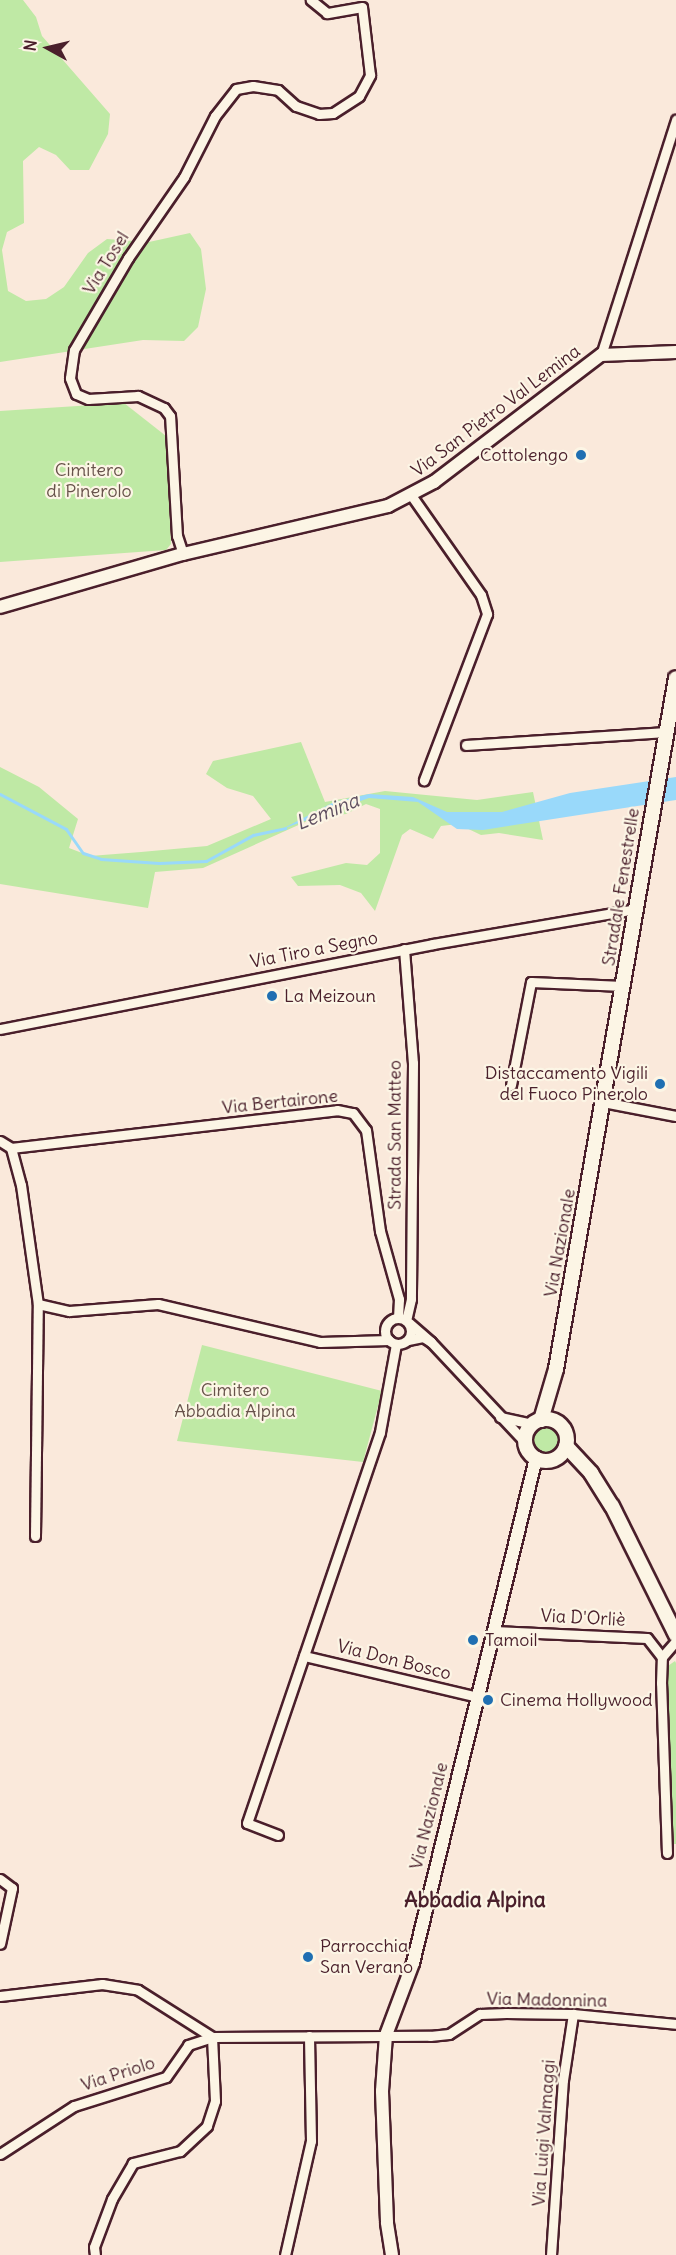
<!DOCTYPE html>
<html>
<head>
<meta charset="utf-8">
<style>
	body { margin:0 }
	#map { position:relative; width:676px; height:2255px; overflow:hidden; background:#fae9db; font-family:Delius,sans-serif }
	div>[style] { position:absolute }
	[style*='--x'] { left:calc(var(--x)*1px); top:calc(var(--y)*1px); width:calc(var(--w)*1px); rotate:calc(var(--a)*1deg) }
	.green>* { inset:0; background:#bfe9a5 }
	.round { border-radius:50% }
	.water>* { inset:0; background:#99d9fa }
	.stream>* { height:3px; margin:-1.5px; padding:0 1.5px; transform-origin:1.5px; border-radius:1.5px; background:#99d9fa }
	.roads { filter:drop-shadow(2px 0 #4a1f2b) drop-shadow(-2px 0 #4a1f2b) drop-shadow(0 2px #4a1f2b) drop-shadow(0 -2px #4a1f2b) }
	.minor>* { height:9px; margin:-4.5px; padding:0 4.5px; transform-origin:4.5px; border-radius:4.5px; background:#fcf5e5 }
	.minor>.ring { margin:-4.5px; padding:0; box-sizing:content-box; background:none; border:9px solid #fcf5e5; border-radius:50% }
	.tertiary>* { height:12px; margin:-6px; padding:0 6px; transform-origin:6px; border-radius:6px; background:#fcf5e5 }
	.secondary>* { height:14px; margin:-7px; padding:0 7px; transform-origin:7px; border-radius:7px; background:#fcf5e5 }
	.secondary>.ring { margin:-7px; padding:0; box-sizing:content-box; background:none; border:14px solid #fcf5e5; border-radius:50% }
	.dots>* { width:16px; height:16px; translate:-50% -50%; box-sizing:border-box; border:3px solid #fcf5e5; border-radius:50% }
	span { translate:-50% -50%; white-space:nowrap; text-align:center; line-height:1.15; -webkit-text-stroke:4.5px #fcf5e5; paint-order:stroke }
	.street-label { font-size:18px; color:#4a1f2b }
	.poi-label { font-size:18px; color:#4a1f2b }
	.right { translate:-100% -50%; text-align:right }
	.left { translate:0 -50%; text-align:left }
	.park-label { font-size:18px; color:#67524a }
	.water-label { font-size:20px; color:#5e4e5f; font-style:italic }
	.quarter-label { font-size:21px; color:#4a1f2b; font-weight:700 }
	.north { position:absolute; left:18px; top:18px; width:60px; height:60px; -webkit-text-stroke:4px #fcf5e5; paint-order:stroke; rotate:278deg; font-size:16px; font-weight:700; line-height:24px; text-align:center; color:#4a1f2b }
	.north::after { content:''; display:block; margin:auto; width:21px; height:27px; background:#4a1f2b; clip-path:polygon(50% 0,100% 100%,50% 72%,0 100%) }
</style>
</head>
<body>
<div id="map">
	<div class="green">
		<i style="clip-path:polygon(0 0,23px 0,36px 17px,42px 36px,110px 114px,108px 134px,89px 170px,70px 170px,56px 155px,39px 147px,23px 161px,24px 223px,7px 232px,2px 250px,8px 291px,26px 301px,46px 299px,64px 287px,88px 253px,107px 239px,149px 242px,190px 233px,201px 249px,206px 289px,198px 327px,184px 341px,143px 340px,0 362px)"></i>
		<i style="clip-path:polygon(124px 403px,166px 436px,171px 544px,166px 550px,0 562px,0 411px)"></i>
		<i style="clip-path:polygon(301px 742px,325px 802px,385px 791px,477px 800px,533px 792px,543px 840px,499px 833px,481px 835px,458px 824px,441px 826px,433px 839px,410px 829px,402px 835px,375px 911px,361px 893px,340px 885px,298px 886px,291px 877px,346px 863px,367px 865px,380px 853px,380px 809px,366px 804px,346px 814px,314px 818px,203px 868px,155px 872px,148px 908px,0 884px,0 767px,39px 787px,78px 819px,69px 848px,90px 856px,141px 852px,207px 846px,271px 819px,253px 796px,227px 788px,206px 774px,213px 761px)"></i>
		<i style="clip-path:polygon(202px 1345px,382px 1391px,363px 1462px,177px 1441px)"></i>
		<i class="round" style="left:532px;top:1426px;width:28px;height:28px"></i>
		<i style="clip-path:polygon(675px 1661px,676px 1663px,676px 1844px,672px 1844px,665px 1668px)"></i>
	</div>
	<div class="water">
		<i style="clip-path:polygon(676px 777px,676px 800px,483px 830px,457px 829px,418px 802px,369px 798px,282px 829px,334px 802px,369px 794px,413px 797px,447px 812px,502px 812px,570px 793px)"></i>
	</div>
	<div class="stream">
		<i style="--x:0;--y:794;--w:75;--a:27.9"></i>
		<i style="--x:66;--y:829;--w:29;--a:55"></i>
		<i style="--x:83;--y:853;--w:19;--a:18"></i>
		<i style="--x:101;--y:859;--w:58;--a:3.9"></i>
		<i style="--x:159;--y:863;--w:47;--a:-2.4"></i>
		<i style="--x:206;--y:861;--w:54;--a:-29"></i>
		<i style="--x:253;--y:835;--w:33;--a:-12"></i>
	</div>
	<div class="roads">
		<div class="minor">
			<i style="--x:601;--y:355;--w:247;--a:-72.3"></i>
			<i style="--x:411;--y:495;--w:122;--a:55"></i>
			<i style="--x:481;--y:595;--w:20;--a:72"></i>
			<i style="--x:487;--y:614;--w:178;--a:110.8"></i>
			<i style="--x:183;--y:554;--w:19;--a:-108"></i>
			<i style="--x:177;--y:536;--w:120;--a:-93.3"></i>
			<i style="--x:170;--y:416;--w:10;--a:-127"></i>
			<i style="--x:164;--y:408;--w:29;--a:-155"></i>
			<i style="--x:138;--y:396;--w:50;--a:176.6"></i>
			<i style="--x:88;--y:399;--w:13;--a:-157"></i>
			<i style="--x:76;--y:394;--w:17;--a:-111"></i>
			<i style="--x:70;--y:378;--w:28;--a:-82"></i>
			<i style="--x:74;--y:350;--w:107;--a:-59.6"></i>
			<i style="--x:128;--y:258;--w:98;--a:-55.3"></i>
			<i style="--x:184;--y:177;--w:68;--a:-63.1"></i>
			<i style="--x:215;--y:116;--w:34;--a:-52"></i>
			<i style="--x:236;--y:89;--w:17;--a:-10"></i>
			<i style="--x:253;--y:86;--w:25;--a:9"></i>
			<i style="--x:278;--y:90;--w:24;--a:42"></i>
			<i style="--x:296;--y:106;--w:24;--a:19"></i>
			<i style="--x:319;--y:114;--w:14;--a:-4"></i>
			<i style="--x:333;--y:113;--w:31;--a:-33"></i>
			<i style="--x:359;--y:96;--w:24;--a:-62"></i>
			<i style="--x:370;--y:75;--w:68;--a:-96.7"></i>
			<i style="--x:362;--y:7;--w:36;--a:170"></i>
			<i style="--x:327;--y:13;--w:21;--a:-141"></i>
			<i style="--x:466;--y:745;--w:200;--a:-3.7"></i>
			<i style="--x:404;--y:949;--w:114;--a:85.5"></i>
			<i style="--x:413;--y:1063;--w:236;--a:90.5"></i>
			<i style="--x:411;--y:1299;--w:22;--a:103"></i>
			<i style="--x:0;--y:1029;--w:441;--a:-11.1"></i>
			<i style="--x:433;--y:944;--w:205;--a:-9.8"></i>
			<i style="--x:511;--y:1085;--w:105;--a:-79"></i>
			<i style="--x:531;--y:982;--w:92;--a:2.5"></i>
			<i style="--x:603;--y:1102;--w:74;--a:10.9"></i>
			<i style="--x:0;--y:1141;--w:13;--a:32"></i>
			<i style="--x:11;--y:1148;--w:328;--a:-6.6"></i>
			<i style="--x:337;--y:1110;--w:16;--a:11"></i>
			<i style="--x:353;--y:1113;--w:21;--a:53"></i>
			<i style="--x:366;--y:1130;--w:102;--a:82.1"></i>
			<i style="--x:380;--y:1231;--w:71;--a:74.4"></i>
			<i style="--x:399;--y:1299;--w:19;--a:93"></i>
			<i style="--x:11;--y:1148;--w:38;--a:75"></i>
			<i style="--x:21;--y:1185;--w:120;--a:81.9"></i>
			<i style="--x:38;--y:1304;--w:32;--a:13"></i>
			<i style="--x:69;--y:1311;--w:89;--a:-4.5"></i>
			<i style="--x:158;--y:1304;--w:166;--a:13.2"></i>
			<i style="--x:320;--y:1342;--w:69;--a:-1.7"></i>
			<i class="ring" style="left:385px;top:1318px;width:17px;height:17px"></i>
			<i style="--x:408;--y:1340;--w:15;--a:-11"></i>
			<i style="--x:423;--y:1337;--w:9;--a:32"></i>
			<i style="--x:431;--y:1342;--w:29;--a:-139"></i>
			<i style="--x:431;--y:1342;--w:137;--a:46.8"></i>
			<i style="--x:500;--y:1417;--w:34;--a:12"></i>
			<i style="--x:35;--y:1536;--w:232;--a:-89.3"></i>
			<i style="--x:494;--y:1631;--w:153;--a:2.6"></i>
			<i style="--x:647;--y:1638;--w:24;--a:52"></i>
			<i style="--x:304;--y:1656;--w:178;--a:13.3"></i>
			<i style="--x:278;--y:1835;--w:33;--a:-159"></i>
			<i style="--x:247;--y:1823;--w:413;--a:-71.2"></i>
			<i style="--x:380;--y:1432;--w:89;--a:-79.7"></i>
			<i style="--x:667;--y:1853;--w:170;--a:-92"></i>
			<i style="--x:661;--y:1683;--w:26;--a:-88"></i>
			<i style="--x:662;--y:1657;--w:21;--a:-49"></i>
			<i style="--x:0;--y:1879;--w:15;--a:37"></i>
			<i style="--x:12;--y:1888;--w:57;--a:102.1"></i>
			<i style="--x:0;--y:1996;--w:103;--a:-6.7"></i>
			<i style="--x:102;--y:1984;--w:36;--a:9"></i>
			<i style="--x:138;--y:1990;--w:88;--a:32.4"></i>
			<i style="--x:212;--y:2037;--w:64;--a:87.3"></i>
			<i style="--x:215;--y:2101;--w:26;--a:108"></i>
			<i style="--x:207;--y:2126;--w:37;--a:137"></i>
			<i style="--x:180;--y:2151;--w:49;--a:165.7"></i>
			<i style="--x:133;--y:2163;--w:42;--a:120.3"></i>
			<i style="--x:112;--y:2199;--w:51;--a:110.6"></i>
			<i style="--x:94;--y:2247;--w:8;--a:83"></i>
			<i style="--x:0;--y:2154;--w:88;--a:-33"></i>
			<i style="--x:74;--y:2106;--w:96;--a:-17.5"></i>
			<i style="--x:166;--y:2077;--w:39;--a:-55"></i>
			<i style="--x:188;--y:2045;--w:25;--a:-18"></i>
			<i style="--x:212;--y:2037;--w:218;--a:-0.3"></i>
			<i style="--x:430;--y:2036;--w:19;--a:-6"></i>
			<i style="--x:449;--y:2034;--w:37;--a:-33"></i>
			<i style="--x:480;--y:2014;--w:26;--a:-2"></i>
			<i style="--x:506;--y:2013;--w:67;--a:0.9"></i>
			<i style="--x:573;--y:2014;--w:103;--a:5.5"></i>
			<i style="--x:285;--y:2255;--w:117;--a:-77.2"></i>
			<i style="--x:311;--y:2141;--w:105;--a:-91.1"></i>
			<i style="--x:551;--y:2255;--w:175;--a:-86.1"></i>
			<i style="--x:563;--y:2080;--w:67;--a:-81.4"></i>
		</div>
		<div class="tertiary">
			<i style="--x:0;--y:607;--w:191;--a:-16.2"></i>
			<i style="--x:183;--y:554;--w:211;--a:-13.2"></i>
			<i style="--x:388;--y:506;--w:52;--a:-27.6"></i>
			<i style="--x:434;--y:482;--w:210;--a:-37.3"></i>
			<i style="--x:601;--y:355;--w:75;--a:-2.3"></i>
			<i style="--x:392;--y:2255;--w:33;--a:-99"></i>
			<i style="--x:387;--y:2222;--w:131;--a:-92.2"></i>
			<i style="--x:382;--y:2091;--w:56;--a:-85.9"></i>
			<i style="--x:386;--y:2035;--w:77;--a:-69.4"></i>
			<i style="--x:413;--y:1963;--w:520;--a:-76.31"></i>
		</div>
		<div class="secondary">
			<i class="ring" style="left:525px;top:1419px;width:28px;height:28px"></i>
			<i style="--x:541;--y:1420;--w:53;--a:-73.6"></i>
			<i style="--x:556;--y:1369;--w:701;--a:-80.15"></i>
			<i style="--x:566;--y:1446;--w:37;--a:47"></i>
			<i style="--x:591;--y:1473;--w:39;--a:58"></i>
			<i style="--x:612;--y:1506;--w:144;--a:63.6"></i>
		</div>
	</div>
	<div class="dots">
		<i style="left:581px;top:455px;background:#1f6fb2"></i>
		<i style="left:272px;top:996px;background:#1f6fb2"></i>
		<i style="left:660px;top:1084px;background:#1f6fb2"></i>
		<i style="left:473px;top:1640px;background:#1f6fb2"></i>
		<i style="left:488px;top:1700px;background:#1f6fb2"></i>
		<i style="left:308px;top:1957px;background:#1f6fb2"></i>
	</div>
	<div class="street-label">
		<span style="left:106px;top:263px;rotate:-58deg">Via Tosel</span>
		<span style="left:496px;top:411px;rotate:-37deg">Via San Pietro Val Lemina</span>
		<span style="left:621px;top:887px;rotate:-81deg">Stradale Fenestrelle</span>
		<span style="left:314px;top:950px;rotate:-11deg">Via Tiro a Segno</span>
		<span style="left:280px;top:1102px;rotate:-6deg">Via Bertairone</span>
		<span style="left:395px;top:1135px;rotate:-90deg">Strada San Matteo</span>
		<span style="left:560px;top:1243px;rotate:-80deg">Via Nazionale</span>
		<span style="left:583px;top:1618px;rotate:3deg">Via D'Orliè</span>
		<span style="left:394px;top:1660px;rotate:14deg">Via Don Bosco</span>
		<span style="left:429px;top:1816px;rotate:-76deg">Via Nazionale</span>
		<span style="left:547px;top:2000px;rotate:1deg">Via Madonnina</span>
		<span style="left:118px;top:2074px;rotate:-18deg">Via Priolo</span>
		<span style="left:544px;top:2133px;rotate:-86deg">Via Luigi Valmaggi</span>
	</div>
	<div class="poi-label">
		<span class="right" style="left:568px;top:455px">Cottolengo</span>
		<span class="left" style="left:284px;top:996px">La Meizoun</span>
		<span class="right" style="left:648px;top:1084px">Distaccamento Vigili<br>del Fuoco Pinerolo</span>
		<span class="left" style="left:485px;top:1640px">Tamoil</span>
		<span class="left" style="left:500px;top:1700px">Cinema Hollywood</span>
		<span class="left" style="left:320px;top:1957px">Parrocchia<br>San Verano</span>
	</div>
	<div class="park-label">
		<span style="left:89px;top:481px">Cimitero<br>di Pinerolo</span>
		<span style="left:235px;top:1401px">Cimitero<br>Abbadia Alpina</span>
	</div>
	<div class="water-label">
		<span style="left:327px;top:811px;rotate:-22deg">Lemina</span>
	</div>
	<div class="quarter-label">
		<span style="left:475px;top:1900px">Abbadia Alpina</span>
	</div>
	<div class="north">N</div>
</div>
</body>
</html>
